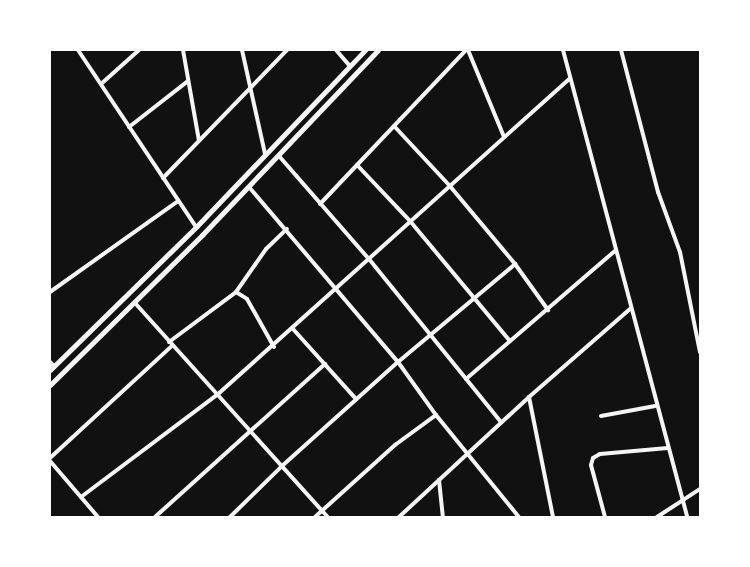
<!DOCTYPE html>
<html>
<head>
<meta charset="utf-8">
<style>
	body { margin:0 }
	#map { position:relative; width:750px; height:567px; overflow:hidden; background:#111; font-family:"Public Sans",sans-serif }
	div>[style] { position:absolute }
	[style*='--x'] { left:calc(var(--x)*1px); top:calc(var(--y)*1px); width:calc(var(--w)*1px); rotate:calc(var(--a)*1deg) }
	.minor>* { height:4px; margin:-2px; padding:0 2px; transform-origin:2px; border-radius:2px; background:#f5f5f5 }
	.secondary>* { height:5px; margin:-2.5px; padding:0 2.5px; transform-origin:2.5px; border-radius:2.5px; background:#f5f5f5 }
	span { translate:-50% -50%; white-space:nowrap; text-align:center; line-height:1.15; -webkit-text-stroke:4px #fff; paint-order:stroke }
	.frame { position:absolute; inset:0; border:51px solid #fff; pointer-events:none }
</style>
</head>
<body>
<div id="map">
	<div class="minor">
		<i style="--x:78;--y:50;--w:213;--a:56.3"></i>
		<i style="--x:183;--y:50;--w:92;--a:80"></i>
		<i style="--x:242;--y:50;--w:107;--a:77.5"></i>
		<i style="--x:336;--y:50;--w:21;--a:49"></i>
		<i style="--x:468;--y:50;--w:94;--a:67.5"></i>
		<i style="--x:563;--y:50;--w:483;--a:75.1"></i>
		<i style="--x:621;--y:50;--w:147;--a:75.4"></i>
		<i style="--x:658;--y:192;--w:64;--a:69.9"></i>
		<i style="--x:680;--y:252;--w:102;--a:78.7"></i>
		<i style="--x:101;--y:84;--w:51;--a:-41.8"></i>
		<i style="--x:394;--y:126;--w:81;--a:47"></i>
		<i style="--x:449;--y:185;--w:103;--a:50.1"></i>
		<i style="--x:515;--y:264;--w:57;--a:54.3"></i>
		<i style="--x:129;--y:127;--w:75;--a:-37.9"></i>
		<i style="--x:279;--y:156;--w:137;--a:48.9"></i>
		<i style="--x:369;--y:259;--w:210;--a:51"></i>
		<i style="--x:357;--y:165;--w:77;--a:46.6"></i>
		<i style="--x:410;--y:221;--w:156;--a:50.2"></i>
		<i style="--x:163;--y:178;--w:178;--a:-45.9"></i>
		<i style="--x:249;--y:187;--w:230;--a:49.6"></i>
		<i style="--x:398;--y:362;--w:65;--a:54.4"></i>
		<i style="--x:436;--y:415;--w:132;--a:50.9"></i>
		<i style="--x:320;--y:204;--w:212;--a:-46.5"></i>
		<i style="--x:50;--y:292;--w:157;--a:-35.4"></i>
		<i style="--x:236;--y:292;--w:52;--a:-55.1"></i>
		<i style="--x:266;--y:249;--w:29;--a:-44"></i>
		<i style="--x:135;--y:303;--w:288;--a:48"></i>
		<i style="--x:293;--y:329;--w:94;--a:48"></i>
		<i style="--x:169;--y:342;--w:84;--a:-36.7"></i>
		<i style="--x:236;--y:292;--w:13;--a:32"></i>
		<i style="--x:247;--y:299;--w:55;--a:60.6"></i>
		<i style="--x:50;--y:362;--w:6;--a:45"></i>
		<i style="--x:466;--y:379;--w:196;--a:-40.7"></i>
		<i style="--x:529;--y:397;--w:122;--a:78.7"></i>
		<i style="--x:601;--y:416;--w:55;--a:-10.5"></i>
		<i style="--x:50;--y:458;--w:166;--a:-42.6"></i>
		<i style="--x:50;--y:461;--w:74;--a:49.4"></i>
		<i style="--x:439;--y:480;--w:37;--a:84"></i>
		<i style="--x:81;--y:497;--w:170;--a:-36.9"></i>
		<i style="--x:217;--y:395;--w:474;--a:-41.9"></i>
		<i style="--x:155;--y:517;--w:229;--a:-42"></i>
		<i style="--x:230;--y:517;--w:73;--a:-44.4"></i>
		<i style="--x:282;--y:466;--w:156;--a:-41.9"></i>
		<i style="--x:398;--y:362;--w:153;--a:-39.9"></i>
		<i style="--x:315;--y:517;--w:108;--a:-42"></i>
		<i style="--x:395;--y:445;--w:51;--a:-36.2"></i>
		<i style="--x:399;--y:517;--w:177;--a:-42.7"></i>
		<i style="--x:529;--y:397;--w:134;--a:-41.1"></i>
		<i style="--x:605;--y:517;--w:54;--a:-105.1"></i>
		<i style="--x:591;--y:465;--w:7;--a:-74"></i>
		<i style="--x:593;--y:458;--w:8;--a:-30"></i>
		<i style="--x:600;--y:454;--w:68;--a:-5"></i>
		<i style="--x:657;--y:517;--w:51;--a:-33.1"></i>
	</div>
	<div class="secondary">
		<i style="--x:50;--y:370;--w:204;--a:-44.4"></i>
		<i style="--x:196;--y:227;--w:245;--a:-46.3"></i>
		<i style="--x:50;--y:385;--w:214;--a:-44.6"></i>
		<i style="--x:202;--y:235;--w:255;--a:-46.4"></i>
	</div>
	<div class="frame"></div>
</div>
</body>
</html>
